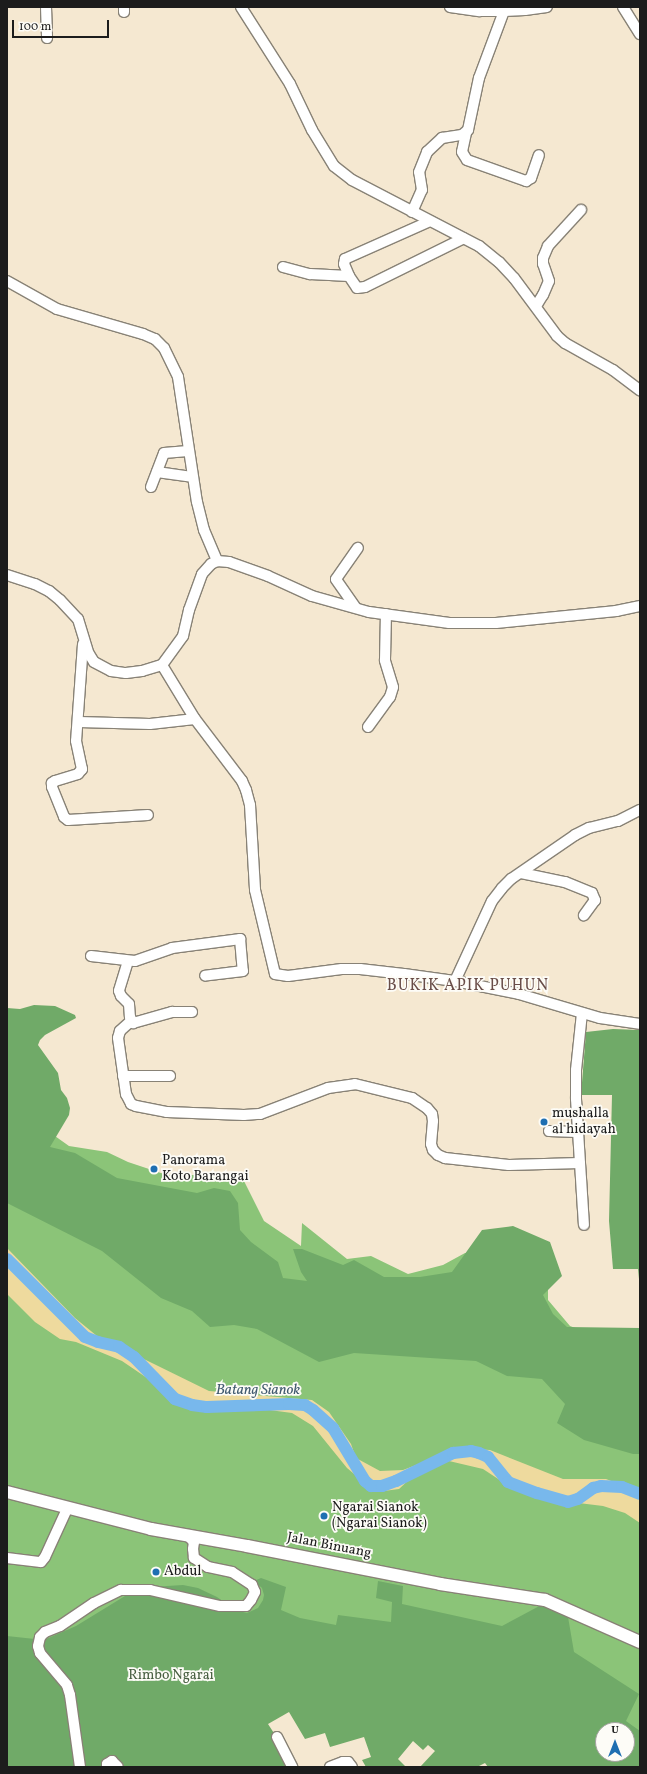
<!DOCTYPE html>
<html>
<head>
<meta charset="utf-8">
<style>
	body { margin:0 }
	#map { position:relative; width:647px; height:1774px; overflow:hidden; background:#f5e8d1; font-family:Vollkorn,serif }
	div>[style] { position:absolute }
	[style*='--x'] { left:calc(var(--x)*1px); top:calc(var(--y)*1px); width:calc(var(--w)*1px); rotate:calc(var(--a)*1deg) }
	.green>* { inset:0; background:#8bc478 }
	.forest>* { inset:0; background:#70aa68 }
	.sand>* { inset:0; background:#eeda9e }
	.river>* { height:12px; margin:-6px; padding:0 6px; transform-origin:6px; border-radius:6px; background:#78b8ec }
	.roads { filter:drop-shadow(1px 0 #888276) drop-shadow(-1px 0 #888276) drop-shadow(0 1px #888276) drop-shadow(0 -1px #888276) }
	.minor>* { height:10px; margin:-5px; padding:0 5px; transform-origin:5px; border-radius:5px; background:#fff }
	.major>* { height:12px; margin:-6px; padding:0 6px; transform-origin:6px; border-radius:6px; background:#fff }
	.dots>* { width:11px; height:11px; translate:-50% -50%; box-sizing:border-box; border:2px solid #fdfcf7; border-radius:50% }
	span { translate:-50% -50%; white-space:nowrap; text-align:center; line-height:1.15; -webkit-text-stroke:3.5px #fdfcf7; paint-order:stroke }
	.poi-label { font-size:14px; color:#1c1c1c }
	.left { translate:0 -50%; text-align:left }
	.street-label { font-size:14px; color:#1c1c1c }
	.park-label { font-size:14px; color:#485f41 }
	.water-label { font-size:15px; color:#415a6f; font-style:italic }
	.quarter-label { font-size:16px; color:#694d48; letter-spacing:1px }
	.frame { position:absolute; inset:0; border:8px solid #1c1c1c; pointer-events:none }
	.north { position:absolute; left:595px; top:1722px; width:40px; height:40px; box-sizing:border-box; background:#fdfcf7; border:1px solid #a3a29f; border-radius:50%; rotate:0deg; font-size:11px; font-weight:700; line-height:16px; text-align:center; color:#1c1c1c }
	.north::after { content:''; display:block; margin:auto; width:14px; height:18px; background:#1f6fb2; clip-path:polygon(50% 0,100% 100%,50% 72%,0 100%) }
	.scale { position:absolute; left:12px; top:20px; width:97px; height:18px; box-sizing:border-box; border:2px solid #1c1c1c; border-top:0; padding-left:5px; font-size:12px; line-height:14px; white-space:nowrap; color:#1c1c1c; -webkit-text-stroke:3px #fdfcf7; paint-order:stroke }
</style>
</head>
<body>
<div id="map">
	<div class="green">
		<i style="clip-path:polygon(evenodd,7px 1102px,69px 1146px,107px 1152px,128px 1162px,167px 1175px,241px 1175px,264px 1221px,301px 1246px,302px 1223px,347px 1259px,371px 1256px,408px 1274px,443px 1265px,465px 1253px,548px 1258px,548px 1300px,570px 1326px,583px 1331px,640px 1376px,640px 1767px,556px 1763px,7px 1655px,7px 1102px,603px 1730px,627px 1730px,627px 1754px,603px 1754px,603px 1730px)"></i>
	</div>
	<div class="forest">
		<i style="clip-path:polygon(34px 1005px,55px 1006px,75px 1015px,76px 1018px,45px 1035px,40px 1040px,38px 1045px,58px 1073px,61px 1090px,67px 1098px,70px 1108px,69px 1115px,50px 1147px,75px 1153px,117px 1178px,197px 1193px,214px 1188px,230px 1191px,238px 1203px,240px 1230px,251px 1242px,278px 1262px,283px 1278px,307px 1281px,301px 1272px,293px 1249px,302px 1249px,343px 1265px,354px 1260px,384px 1277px,420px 1277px,452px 1272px,482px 1230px,513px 1226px,550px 1242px,562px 1276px,543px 1295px,553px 1314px,567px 1327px,640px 1328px,640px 1454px,633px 1454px,584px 1440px,557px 1423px,565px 1404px,542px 1379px,507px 1376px,476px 1361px,354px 1353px,319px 1362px,257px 1329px,234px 1325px,210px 1327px,192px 1311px,161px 1298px,102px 1251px,9px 1204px,7px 1203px,7px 1008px,20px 1009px)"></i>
		<i style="clip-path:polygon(613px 1029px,640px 1030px,640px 1289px,638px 1269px,613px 1269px,609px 1221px,612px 1095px,581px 1095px,586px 1032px)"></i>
		<i style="clip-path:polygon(evenodd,261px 1578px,286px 1587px,281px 1610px,300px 1618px,336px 1625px,338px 1615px,391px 1622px,392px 1602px,376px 1598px,378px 1581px,403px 1586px,402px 1604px,502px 1626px,545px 1603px,567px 1611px,574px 1652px,639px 1694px,626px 1721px,640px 1731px,640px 1767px,488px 1767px,485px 1763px,477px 1767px,420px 1767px,435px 1751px,428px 1745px,423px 1750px,413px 1741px,398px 1759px,406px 1767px,366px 1767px,362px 1760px,371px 1757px,364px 1737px,330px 1747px,325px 1733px,305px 1739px,289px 1712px,268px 1724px,296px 1767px,7px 1767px,7px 1636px,44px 1640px,76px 1626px,125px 1596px,151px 1587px,183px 1585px,198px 1588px,217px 1597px,235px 1610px,247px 1613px,258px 1608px,263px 1600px,264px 1595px,262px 1588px,254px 1581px,261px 1578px,603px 1730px,627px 1730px,627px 1754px,603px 1754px,603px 1730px)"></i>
	</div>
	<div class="sand">
		<i style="clip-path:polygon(7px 1248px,75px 1318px,97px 1336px,209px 1391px,312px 1400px,329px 1412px,351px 1444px,356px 1458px,380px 1471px,403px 1470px,461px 1448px,490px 1450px,563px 1479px,606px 1479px,640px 1492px,640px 1523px,625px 1513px,603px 1506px,546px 1499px,512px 1488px,483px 1469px,449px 1461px,414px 1475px,399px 1489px,384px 1491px,372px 1489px,347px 1468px,313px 1426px,292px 1413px,262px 1409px,211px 1409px,189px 1406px,168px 1398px,147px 1378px,122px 1361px,76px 1342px,60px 1339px,35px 1322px,7px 1294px)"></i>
	</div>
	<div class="river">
		<i style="--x:7;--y:1259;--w:110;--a:45"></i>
		<i style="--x:85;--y:1337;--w:14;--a:21"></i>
		<i style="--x:98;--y:1342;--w:22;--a:13"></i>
		<i style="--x:119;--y:1347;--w:18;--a:34"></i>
		<i style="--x:134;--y:1357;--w:59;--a:45.7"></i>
		<i style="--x:175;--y:1399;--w:18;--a:19"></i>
		<i style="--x:192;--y:1405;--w:15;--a:8"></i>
		<i style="--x:207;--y:1407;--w:82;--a:-2.1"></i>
		<i style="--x:289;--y:1404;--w:16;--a:4"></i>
		<i style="--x:305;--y:1405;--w:9;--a:32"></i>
		<i style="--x:313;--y:1410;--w:27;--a:42"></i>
		<i style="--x:333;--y:1428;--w:62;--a:58.9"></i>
		<i style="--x:365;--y:1481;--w:8;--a:40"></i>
		<i style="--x:371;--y:1486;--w:11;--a:0"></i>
		<i style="--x:382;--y:1486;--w:15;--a:-20"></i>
		<i style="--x:396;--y:1481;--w:64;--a:-26.2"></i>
		<i style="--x:453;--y:1453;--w:18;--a:-6"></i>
		<i style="--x:471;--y:1451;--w:8;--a:14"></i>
		<i style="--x:479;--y:1453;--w:10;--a:24"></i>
		<i style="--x:488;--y:1457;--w:32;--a:51"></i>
		<i style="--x:508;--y:1482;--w:31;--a:21"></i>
		<i style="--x:537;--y:1493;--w:32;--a:16"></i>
		<i style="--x:568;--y:1502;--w:10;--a:-17"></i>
		<i style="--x:578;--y:1499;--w:19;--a:-36"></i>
		<i style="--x:593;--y:1488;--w:8;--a:-14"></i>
		<i style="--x:601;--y:1486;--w:21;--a:3"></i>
		<i style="--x:622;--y:1487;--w:19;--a:21"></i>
	</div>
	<div class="roads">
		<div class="minor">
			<i style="--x:46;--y:7;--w:31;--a:88"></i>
			<i style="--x:124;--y:7;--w:5;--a:90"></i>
			<i style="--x:241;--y:7;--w:91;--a:57.5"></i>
			<i style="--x:290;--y:84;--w:51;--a:64.4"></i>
			<i style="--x:312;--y:130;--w:42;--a:58.6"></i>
			<i style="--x:334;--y:166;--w:23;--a:38"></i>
			<i style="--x:352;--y:180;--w:143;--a:27.5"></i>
			<i style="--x:479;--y:246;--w:26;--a:39"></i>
			<i style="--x:499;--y:262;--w:22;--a:47"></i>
			<i style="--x:514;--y:278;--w:72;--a:53.4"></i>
			<i style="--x:557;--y:336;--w:11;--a:41"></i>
			<i style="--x:565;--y:343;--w:55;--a:29.4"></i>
			<i style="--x:613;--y:370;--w:34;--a:37"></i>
			<i style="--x:450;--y:7;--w:30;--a:8"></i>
			<i style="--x:480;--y:11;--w:24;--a:0"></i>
			<i style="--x:504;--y:11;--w:21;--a:-3"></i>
			<i style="--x:525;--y:10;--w:22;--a:-8"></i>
			<i style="--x:623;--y:7;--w:32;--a:58"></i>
			<i style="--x:466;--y:133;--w:19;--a:102"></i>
			<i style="--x:462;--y:152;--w:9;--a:58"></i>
			<i style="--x:467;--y:160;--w:63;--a:19.6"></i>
			<i style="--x:526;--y:181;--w:6;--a:-31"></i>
			<i style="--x:531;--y:178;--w:24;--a:-71"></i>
			<i style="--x:412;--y:212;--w:24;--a:-66"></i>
			<i style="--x:422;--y:190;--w:18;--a:-99"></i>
			<i style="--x:419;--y:172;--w:22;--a:-68"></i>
			<i style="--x:427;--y:152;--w:21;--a:-43"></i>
			<i style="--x:442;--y:138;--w:20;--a:-9"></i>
			<i style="--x:462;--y:135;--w:8;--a:-40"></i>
			<i style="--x:468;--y:130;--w:53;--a:-78.1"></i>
			<i style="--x:479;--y:78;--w:72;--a:-69.5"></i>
			<i style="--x:428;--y:222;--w:91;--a:156"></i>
			<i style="--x:345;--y:259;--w:5;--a:101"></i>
			<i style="--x:344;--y:264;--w:13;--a:67"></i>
			<i style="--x:349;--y:276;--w:14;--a:56"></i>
			<i style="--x:357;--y:288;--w:8;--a:-7"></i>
			<i style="--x:365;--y:287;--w:110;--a:-26.3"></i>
			<i style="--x:283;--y:267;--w:28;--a:15"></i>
			<i style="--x:310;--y:274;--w:39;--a:3"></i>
			<i style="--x:7;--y:281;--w:57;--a:29.2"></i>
			<i style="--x:57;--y:309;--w:90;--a:16.2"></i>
			<i style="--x:143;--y:334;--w:13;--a:23"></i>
			<i style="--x:155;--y:339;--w:13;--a:45"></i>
			<i style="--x:164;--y:348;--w:32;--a:64"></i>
			<i style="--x:178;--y:377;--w:126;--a:81.4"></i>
			<i style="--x:197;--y:502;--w:29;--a:76"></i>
			<i style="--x:204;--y:530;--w:34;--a:67"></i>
			<i style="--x:536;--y:306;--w:13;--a:-58"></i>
			<i style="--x:543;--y:295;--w:15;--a:-67"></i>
			<i style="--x:549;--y:281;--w:18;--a:-109"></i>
			<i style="--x:543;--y:264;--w:6;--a:-90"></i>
			<i style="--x:543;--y:258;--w:13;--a:-67"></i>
			<i style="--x:548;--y:246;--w:49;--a:-47.5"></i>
			<i style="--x:157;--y:472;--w:35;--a:8"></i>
			<i style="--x:151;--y:487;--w:36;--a:-69"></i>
			<i style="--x:164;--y:453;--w:24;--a:-5"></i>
			<i style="--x:7;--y:575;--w:29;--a:18"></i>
			<i style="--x:35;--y:584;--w:16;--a:27"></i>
			<i style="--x:49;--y:591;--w:14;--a:39"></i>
			<i style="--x:60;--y:600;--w:26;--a:47"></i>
			<i style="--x:78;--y:619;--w:37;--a:73"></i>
			<i style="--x:89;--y:654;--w:9;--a:58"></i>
			<i style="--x:94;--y:662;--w:19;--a:28"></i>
			<i style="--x:111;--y:671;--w:15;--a:8"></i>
			<i style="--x:126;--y:673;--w:16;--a:-7"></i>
			<i style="--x:142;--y:671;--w:21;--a:-17"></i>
			<i style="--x:162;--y:665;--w:36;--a:-54"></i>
			<i style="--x:183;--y:636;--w:27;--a:-77"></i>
			<i style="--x:189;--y:610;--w:38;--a:-70"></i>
			<i style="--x:202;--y:574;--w:13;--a:-48"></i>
			<i style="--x:211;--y:564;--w:7;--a:-27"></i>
			<i style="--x:217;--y:561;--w:12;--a:5"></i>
			<i style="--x:229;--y:562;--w:41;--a:19.7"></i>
			<i style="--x:268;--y:576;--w:48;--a:24.4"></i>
			<i style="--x:312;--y:596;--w:59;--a:15.7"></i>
			<i style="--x:369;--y:612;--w:81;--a:7.8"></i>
			<i style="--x:449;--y:623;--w:47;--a:0"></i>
			<i style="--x:496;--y:623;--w:121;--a:-5.7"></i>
			<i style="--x:616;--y:611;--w:25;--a:-12"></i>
			<i style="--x:356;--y:608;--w:35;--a:-125"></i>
			<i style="--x:336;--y:579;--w:38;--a:-55"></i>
			<i style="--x:83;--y:644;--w:97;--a:94.1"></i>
			<i style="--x:76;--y:741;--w:29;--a:78"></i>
			<i style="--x:82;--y:769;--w:6;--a:129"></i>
			<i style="--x:78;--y:774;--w:24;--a:163"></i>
			<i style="--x:55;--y:781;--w:4;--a:146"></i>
			<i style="--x:52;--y:783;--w:4;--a:90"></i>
			<i style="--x:52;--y:787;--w:32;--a:68"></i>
			<i style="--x:64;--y:817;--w:5;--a:37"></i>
			<i style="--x:68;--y:820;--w:80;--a:-3.6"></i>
			<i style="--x:162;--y:665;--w:63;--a:58.6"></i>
			<i style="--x:195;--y:719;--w:78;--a:52.8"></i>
			<i style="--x:242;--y:781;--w:10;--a:66"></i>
			<i style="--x:246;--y:790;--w:16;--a:75"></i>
			<i style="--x:250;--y:805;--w:85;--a:86.6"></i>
			<i style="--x:255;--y:890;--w:86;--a:76.6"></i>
			<i style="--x:275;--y:974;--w:13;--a:9"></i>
			<i style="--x:288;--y:976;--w:54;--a:-7.4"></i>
			<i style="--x:342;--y:969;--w:18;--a:0"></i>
			<i style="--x:360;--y:969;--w:44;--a:6.5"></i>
			<i style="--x:404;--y:974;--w:51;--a:7.8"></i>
			<i style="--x:455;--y:981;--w:65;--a:11.5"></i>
			<i style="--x:519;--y:994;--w:84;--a:16.5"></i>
			<i style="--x:600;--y:1018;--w:40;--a:8.5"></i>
			<i style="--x:79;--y:722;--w:71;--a:1.6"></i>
			<i style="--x:150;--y:724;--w:45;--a:-6.3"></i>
			<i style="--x:368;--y:727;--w:37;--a:-54"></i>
			<i style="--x:390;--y:697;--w:10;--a:-73"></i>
			<i style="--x:393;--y:687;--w:28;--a:-107"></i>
			<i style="--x:385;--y:660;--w:46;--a:-88.8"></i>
			<i style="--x:521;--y:873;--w:45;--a:11.6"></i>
			<i style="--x:565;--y:882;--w:29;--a:22"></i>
			<i style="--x:592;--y:893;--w:8;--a:67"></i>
			<i style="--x:595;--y:900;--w:19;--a:126"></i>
			<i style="--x:91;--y:956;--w:44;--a:6.5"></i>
			<i style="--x:135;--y:961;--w:39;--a:-19"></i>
			<i style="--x:172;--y:948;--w:69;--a:-7.5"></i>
			<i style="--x:240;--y:939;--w:32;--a:85"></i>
			<i style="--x:243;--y:971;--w:38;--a:173"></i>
			<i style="--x:128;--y:961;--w:31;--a:107"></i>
			<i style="--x:119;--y:991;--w:5;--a:68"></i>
			<i style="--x:121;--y:996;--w:11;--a:45"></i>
			<i style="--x:129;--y:1004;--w:13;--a:86"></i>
			<i style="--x:130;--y:1017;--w:7;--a:63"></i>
			<i style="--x:133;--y:1023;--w:41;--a:-15.8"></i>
			<i style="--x:172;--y:1012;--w:20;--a:0"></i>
			<i style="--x:455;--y:981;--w:88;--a:-65.2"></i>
			<i style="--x:492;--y:901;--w:16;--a:-52"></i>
			<i style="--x:502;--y:888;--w:13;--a:-45"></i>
			<i style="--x:511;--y:879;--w:78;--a:-34.5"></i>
			<i style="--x:575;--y:835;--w:16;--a:-27"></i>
			<i style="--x:589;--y:828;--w:30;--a:-14"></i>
			<i style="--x:618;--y:821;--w:25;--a:-27"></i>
			<i style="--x:582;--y:1013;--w:57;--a:96"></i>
			<i style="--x:576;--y:1070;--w:29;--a:90"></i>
			<i style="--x:576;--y:1099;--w:126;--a:86.4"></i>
			<i style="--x:131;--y:1021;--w:15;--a:138"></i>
			<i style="--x:120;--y:1031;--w:7;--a:106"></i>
			<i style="--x:118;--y:1038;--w:57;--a:81.9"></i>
			<i style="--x:126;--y:1094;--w:11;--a:63"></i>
			<i style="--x:131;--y:1104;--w:5;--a:22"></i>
			<i style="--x:136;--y:1106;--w:32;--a:11"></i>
			<i style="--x:167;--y:1112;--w:77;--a:2.2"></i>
			<i style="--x:244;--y:1115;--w:16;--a:-4"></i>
			<i style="--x:260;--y:1114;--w:73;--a:-20.9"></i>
			<i style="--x:328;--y:1088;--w:27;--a:-8"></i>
			<i style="--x:355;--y:1084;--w:59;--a:13.8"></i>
			<i style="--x:412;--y:1098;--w:18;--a:34"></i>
			<i style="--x:427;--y:1108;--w:8;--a:50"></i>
			<i style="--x:432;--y:1114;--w:7;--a:82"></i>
			<i style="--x:433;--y:1121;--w:23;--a:95"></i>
			<i style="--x:431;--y:1144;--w:6;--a:72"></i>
			<i style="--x:433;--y:1150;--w:7;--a:45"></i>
			<i style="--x:438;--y:1155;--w:8;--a:23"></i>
			<i style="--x:445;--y:1158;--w:64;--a:6.2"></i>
			<i style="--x:509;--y:1165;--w:71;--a:-1.6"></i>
			<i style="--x:123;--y:1076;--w:47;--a:0"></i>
			<i style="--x:549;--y:1131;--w:28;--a:2"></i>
			<i style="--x:7;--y:1558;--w:34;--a:7"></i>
			<i style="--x:41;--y:1562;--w:6;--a:-51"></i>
			<i style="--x:45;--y:1557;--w:53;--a:-65.4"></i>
			<i style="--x:277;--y:1737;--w:34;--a:63"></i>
			<i style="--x:80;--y:1767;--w:73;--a:-97.9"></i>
			<i style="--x:70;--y:1695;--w:10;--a:-107"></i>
			<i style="--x:67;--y:1685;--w:42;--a:-130.2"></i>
			<i style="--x:40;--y:1653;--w:7;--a:-106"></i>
			<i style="--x:38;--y:1646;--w:9;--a:-77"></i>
			<i style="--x:40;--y:1637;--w:7;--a:-45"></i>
			<i style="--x:45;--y:1632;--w:16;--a:-22"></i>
			<i style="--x:60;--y:1626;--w:41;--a:-34.1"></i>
			<i style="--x:94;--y:1603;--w:30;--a:-26"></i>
			<i style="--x:121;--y:1590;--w:29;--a:0"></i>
			<i style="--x:150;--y:1590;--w:72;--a:12.9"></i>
			<i style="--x:220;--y:1606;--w:26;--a:0"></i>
			<i style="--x:246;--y:1606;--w:8;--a:-50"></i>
			<i style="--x:251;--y:1600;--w:9;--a:-63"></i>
			<i style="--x:255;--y:1592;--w:8;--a:-113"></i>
			<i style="--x:252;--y:1585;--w:24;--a:-147"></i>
			<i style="--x:232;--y:1572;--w:25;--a:-168"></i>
			<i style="--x:208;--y:1567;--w:17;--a:-147"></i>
			<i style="--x:194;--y:1558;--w:9;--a:-96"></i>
			<i style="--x:193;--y:1549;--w:7;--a:-82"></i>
			<i style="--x:194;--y:1542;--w:7;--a:-135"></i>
			<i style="--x:107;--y:1767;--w:3;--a:-90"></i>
			<i style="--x:107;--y:1764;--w:6;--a:-31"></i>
			<i style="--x:112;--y:1761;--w:8;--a:45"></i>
			<i style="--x:330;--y:1767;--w:14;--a:-21"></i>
			<i style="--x:343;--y:1762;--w:5;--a:0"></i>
			<i style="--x:348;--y:1762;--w:6;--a:51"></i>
		</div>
		<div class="major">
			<i style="--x:7;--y:1492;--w:149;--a:14.4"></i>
			<i style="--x:151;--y:1529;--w:97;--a:10"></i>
			<i style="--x:247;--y:1546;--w:197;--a:11.1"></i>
			<i style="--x:440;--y:1584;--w:106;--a:8.7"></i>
			<i style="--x:545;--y:1600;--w:104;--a:23.9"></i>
		</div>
	</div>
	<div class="dots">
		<i style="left:544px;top:1122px;background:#1f6fb2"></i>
		<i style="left:154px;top:1169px;background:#1f6fb2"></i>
		<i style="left:324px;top:1516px;background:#1f6fb2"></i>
		<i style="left:156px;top:1572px;background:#1f6fb2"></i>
	</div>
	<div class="poi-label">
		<span class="left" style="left:552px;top:1122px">mushalla<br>al hidayah</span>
		<span class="left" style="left:162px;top:1169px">Panorama<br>Koto Barangai</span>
		<span class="left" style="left:332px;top:1516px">Ngarai Sianok<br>(Ngarai Sianok)</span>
		<span class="left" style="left:164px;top:1572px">Abdul</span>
	</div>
	<div class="street-label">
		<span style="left:329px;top:1546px;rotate:11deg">Jalan Binuang</span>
	</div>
	<div class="park-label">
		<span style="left:171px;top:1676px">Rimbo Ngarai</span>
	</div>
	<div class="water-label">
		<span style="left:258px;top:1391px">Batang Sianok</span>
	</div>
	<div class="quarter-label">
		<span style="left:468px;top:986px">BUKIK APIK PUHUN</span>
	</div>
	<div class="frame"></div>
	<div class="north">U</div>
	<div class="scale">100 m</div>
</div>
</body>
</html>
